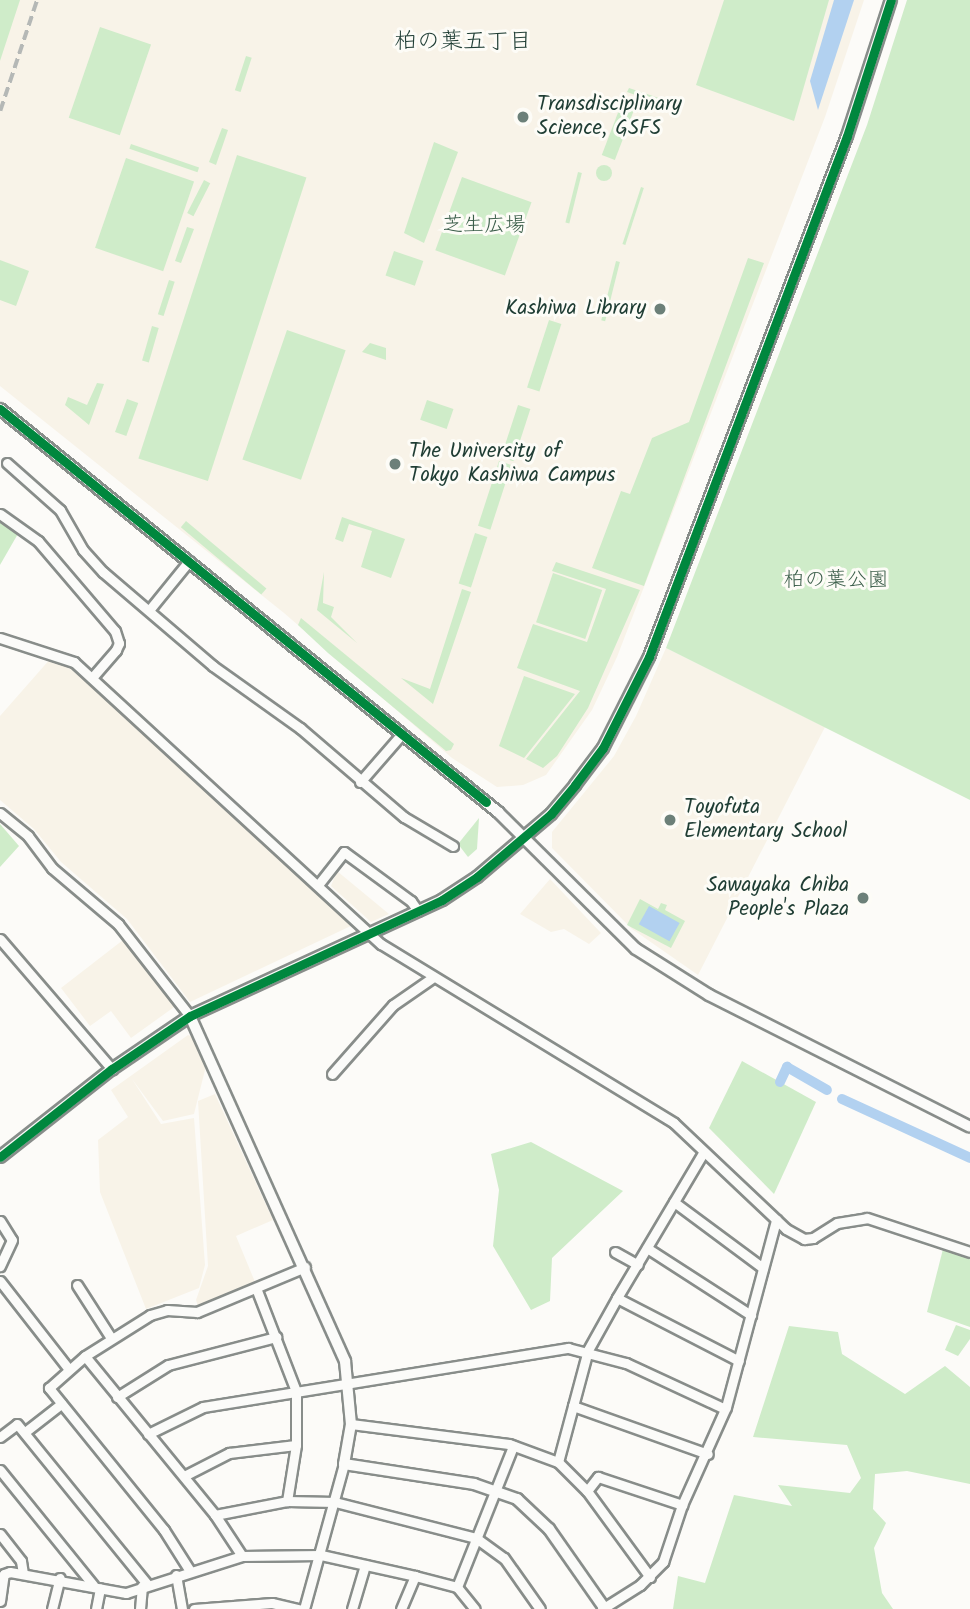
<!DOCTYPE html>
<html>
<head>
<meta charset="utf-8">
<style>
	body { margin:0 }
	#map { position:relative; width:970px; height:1609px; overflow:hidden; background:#fcfbf8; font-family:Kalam,"Klee One",sans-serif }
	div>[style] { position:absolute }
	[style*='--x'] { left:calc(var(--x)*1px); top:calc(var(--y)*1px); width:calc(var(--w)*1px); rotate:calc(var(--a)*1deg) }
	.built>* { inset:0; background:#f8f3e8 }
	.green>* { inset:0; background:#cfecc9; transform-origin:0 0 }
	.round { border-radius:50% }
	.water>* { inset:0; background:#b2d1f0; transform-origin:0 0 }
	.canal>* { height:10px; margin:-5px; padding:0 5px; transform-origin:5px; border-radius:5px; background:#b2d1f0 }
	.roads { filter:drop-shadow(2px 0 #888d8a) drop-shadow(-2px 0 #888d8a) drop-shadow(0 2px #888d8a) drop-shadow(0 -2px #888d8a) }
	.minor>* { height:9px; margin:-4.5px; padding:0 4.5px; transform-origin:4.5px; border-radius:4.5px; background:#fbfbf9 }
	.tertiary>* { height:10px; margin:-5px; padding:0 5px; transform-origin:5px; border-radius:5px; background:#fbfbf9 }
	.rail>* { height:3.5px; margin-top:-1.75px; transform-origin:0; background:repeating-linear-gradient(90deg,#b5b8b6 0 10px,transparent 0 15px) }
	.cycleway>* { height:9px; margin:-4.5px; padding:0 4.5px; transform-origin:4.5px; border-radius:4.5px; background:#00873e }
	.dots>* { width:19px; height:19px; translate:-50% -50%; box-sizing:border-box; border:4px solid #fdfcf7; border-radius:50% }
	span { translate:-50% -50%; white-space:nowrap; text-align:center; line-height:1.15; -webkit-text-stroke:6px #fdfcf7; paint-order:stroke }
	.poi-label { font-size:21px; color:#1f3d34 }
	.left { translate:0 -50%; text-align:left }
	.right { translate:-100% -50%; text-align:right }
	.park-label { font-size:21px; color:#3b5e4a }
	.neighbourhood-label { font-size:23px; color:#1f3d34 }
</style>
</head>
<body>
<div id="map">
	<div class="built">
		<i style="clip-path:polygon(0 0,864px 0,825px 117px,617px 657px,592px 710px,546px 775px,523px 785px,497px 787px,452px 758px,284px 613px,0 386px)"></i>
		<i style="clip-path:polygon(666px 648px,825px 727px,698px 975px,632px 929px,552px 848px,552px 832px,614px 756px,636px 716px)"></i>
		<i style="clip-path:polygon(51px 658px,80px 674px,355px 924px,190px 1002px,127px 919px,61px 862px,34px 829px,0 800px,0 716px)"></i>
		<i style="clip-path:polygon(337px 871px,389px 914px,371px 922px,331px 886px)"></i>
		<i style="clip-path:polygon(550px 879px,601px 933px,589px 944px,564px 929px,551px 932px,520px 914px)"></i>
		<i style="clip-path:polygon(123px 940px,177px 1005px,131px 1038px,111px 1011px,90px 1026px,61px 988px)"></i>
		<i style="clip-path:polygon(188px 1035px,195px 1038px,206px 1066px,194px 1114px,163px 1121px,132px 1079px,161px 1124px,194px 1118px,205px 1265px,199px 1288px,146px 1309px,100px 1192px,98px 1140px,128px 1117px,111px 1090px)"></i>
		<i style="clip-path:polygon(215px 1094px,273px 1220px,236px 1236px,255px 1282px,198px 1306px,196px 1300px,208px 1266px,198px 1101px)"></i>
	</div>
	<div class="green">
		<i style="clip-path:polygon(0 0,20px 0,0 61px)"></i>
		<i style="clip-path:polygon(724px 0,829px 0,794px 121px,696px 85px)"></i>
		<i style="clip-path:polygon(907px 0,970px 0,970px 800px,666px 648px,867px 125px)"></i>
		<i style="left:100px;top:27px;width:54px;height:96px;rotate:19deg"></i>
		<i style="left:246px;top:56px;width:6px;height:36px;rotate:18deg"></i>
		<i style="clip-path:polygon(629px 88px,668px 101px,667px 106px,627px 92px)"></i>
		<i style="left:624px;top:97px;width:14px;height:62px;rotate:21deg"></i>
		<i style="clip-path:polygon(222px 128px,228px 130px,216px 165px,209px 162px)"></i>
		<i style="clip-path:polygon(434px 142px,458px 152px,424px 243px,404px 233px)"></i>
		<i style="left:131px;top:144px;width:72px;height:5px;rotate:19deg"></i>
		<i style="left:237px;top:155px;width:73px;height:319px;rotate:18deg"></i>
		<i style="left:126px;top:158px;width:72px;height:95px;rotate:19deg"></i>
		<i class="round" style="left:596px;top:165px;width:16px;height:16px"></i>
		<i style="left:578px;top:172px;width:4px;height:52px;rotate:14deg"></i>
		<i style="left:462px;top:177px;width:74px;height:78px;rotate:20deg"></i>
		<i style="left:204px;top:180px;width:7px;height:37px;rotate:27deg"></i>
		<i style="left:641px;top:187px;width:3px;height:60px;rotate:18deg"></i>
		<i style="clip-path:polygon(187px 227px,194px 229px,181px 263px,175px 261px)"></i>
		<i style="left:394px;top:251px;width:31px;height:26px;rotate:19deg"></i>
		<i style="clip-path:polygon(748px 258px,764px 263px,644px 586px,592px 568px,621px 491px,630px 494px,652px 438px,689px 422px)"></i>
		<i style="clip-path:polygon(0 260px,29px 271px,16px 306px,0 300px)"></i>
		<i style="left:616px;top:261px;width:4px;height:61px;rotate:14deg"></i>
		<i style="left:169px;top:280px;width:6px;height:36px;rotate:18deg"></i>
		<i style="left:549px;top:320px;width:13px;height:71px;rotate:18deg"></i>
		<i style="left:152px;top:326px;width:7px;height:36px;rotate:16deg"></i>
		<i style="left:287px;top:330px;width:62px;height:137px;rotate:19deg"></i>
		<i style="clip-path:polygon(370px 343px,386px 348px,386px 360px,362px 352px)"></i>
		<i style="clip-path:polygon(97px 383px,104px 384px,89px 425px,65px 405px,68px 397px,87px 405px)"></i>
		<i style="left:127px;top:399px;width:12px;height:35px;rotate:20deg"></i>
		<i style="left:427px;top:400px;width:28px;height:21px;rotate:19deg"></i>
		<i style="left:518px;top:405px;width:13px;height:55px;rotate:18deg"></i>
		<i style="left:499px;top:461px;width:13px;height:68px;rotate:18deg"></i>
		<i style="clip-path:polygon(0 517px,19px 532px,0 565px)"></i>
		<i style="clip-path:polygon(342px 517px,405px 539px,391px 578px,361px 567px,372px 531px,349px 524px,343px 542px,335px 539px)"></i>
		<i style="left:186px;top:521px;width:105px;height:8px;rotate:40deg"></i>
		<i style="left:475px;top:533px;width:13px;height:53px;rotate:18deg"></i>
		<i style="clip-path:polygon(556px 562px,640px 590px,588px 708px,557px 756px,543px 768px,526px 759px,580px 691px,517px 668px,533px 624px,587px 642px,606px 589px,552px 571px)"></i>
		<i style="clip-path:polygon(324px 572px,323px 603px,334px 607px,331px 617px,357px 643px,317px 610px)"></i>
		<i style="left:553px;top:573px;width:52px;height:52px;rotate:19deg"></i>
		<i style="clip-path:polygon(462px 589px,471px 592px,433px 704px,401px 678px,430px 689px)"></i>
		<i style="clip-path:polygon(301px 618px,454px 744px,451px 750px,446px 751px,328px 653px,298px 625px)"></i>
		<i style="clip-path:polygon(524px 676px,575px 694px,524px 758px,499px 746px)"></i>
		<i style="clip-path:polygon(479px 818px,477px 849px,468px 857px,458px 844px)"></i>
		<i style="clip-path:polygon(0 824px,19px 846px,0 867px)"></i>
		<i style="clip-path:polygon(640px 899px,658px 909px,661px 903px,667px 905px,665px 910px,685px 921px,671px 948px,627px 925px)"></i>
		<i style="clip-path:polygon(742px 1061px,816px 1102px,774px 1194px,709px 1128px)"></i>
		<i style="clip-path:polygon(531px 1142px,623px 1191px,552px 1258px,550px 1301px,531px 1310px,493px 1246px,499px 1190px,491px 1154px)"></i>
		<i style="clip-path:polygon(943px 1249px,970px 1257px,970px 1327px,927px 1312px)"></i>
		<i style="clip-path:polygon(956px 1325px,970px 1330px,970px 1339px,958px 1356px,945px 1350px)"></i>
		<i style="clip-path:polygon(789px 1326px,838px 1332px,842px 1354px,905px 1394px,945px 1366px,970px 1387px,970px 1484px,907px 1471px,875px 1474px,873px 1509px,886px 1523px,874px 1548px,882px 1593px,893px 1609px,673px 1609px,678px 1576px,705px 1583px,734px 1495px,792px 1506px,778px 1485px,850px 1493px,861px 1478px,847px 1445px,753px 1437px)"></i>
	</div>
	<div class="water">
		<i style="clip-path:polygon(834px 0,854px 0,818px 110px,810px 81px)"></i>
		<i style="left:649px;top:906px;width:35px;height:21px;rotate:29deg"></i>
	</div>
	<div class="canal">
		<i style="--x:780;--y:1082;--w:17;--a:-65"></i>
		<i style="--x:787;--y:1067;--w:46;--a:29.9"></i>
		<i style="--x:842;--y:1099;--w:141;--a:24.7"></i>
	</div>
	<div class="roads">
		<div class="minor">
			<i style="--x:7;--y:463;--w:71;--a:41.6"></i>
			<i style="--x:60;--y:510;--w:46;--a:60.1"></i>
			<i style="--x:83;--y:550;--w:30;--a:48"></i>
			<i style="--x:103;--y:572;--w:145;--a:40.5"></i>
			<i style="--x:213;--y:666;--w:107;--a:35.5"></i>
			<i style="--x:300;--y:728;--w:137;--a:40.6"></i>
			<i style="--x:404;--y:817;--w:57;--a:30.6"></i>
			<i style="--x:0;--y:514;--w:47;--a:35.4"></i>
			<i style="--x:38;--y:541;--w:118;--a:49.5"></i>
			<i style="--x:115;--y:631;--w:13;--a:72"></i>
			<i style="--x:119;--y:643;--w:8;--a:113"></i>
			<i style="--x:116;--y:650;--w:37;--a:131"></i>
			<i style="--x:150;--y:609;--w:62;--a:-50.9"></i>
			<i style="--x:0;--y:638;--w:78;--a:18"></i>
			<i style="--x:74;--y:662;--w:417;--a:42.6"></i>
			<i style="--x:381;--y:944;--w:343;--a:31.4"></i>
			<i style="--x:674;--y:1123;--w:154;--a:43.4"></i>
			<i style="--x:786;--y:1229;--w:21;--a:29"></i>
			<i style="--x:804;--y:1239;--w:9;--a:-6"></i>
			<i style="--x:813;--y:1238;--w:28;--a:-32"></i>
			<i style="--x:837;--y:1223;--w:30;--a:-9"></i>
			<i style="--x:867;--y:1218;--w:108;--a:18.3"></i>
			<i style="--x:360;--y:782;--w:61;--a:-49"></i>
			<i style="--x:0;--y:813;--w:36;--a:39"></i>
			<i style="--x:28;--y:836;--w:40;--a:53"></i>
			<i style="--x:52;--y:868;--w:87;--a:40.3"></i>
			<i style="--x:118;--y:924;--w:117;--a:52"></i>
			<i style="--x:318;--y:885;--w:42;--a:-51.8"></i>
			<i style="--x:344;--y:852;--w:83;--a:36.2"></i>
			<i style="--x:411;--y:901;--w:12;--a:55"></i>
			<i style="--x:0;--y:939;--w:172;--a:49.3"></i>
			<i style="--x:332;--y:1074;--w:92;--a:-48.5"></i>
			<i style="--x:393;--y:1005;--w:47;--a:-34.7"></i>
			<i style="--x:703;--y:1153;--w:169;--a:120.7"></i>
			<i style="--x:617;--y:1298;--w:137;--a:27.3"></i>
			<i style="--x:674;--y:1202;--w:111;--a:36.6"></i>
			<i style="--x:0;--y:1221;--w:22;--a:58"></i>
			<i style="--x:12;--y:1240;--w:29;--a:115"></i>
			<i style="--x:647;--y:1248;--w:124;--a:32.8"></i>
			<i style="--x:615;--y:1252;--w:26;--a:29"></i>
			<i style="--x:0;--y:1281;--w:110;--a:52"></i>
			<i style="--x:77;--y:1285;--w:63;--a:57.3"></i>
			<i style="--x:256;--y:1288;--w:110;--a:68.8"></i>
			<i style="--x:296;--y:1391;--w:54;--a:90"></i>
			<i style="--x:296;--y:1445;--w:57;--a:99.1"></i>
			<i style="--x:117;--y:1397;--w:60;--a:-32.1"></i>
			<i style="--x:168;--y:1365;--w:112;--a:-14.5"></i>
			<i style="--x:573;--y:1406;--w:58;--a:-75"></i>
			<i style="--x:588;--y:1350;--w:60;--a:-60.9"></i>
			<i style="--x:351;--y:1424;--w:159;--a:7.2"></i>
			<i style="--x:509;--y:1444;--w:52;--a:20.2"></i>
			<i style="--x:25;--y:1432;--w:46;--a:-37.9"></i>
			<i style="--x:148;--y:1434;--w:61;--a:-26.1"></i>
			<i style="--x:203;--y:1407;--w:370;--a:-9.2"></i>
			<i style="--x:568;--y:1348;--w:60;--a:14.5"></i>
			<i style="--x:626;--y:1363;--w:109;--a:24.9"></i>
			<i style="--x:0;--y:1437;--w:21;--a:-37"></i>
			<i style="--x:17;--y:1424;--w:206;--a:50.9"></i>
			<i style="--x:0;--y:1470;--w:148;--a:51"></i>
			<i style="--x:184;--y:1476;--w:51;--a:-27.1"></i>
			<i style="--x:229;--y:1453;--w:67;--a:-6.8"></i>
			<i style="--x:587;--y:1491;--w:18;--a:-52"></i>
			<i style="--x:598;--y:1477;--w:89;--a:18.4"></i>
			<i style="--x:215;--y:1515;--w:73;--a:-11"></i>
			<i style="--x:287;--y:1501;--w:48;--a:1.2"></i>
			<i style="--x:335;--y:1502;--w:146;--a:14.3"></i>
			<i style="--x:476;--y:1538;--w:34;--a:36"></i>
			<i style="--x:504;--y:1558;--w:62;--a:54.8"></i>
			<i style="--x:0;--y:1534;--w:34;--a:52"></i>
			<i style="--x:21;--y:1561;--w:13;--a:81"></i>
			<i style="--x:242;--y:1556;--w:79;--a:-0.7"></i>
			<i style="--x:321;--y:1555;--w:96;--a:12.6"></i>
			<i style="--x:415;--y:1576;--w:43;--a:14.7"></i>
			<i style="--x:457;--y:1587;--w:28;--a:51"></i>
			<i style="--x:190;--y:1571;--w:49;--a:-122.4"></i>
			<i style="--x:164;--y:1530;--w:183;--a:-129"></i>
			<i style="--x:49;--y:1388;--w:48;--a:-41.6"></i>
			<i style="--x:85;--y:1356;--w:77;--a:-32.2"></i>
			<i style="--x:150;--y:1315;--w:18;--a:-16"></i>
			<i style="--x:167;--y:1310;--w:30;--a:4"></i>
			<i style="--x:197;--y:1312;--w:117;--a:-22.6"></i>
			<i style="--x:176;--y:1575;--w:35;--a:80"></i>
			<i style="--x:650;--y:1577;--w:107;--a:-126.2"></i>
			<i style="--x:587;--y:1491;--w:41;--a:-135"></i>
			<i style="--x:558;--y:1462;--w:58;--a:-75"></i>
			<i style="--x:573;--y:1406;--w:143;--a:19.6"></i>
			<i style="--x:457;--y:1587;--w:152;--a:-68.3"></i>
			<i style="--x:0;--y:1601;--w:27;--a:-82"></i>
			<i style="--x:4;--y:1574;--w:6;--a:-18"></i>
			<i style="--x:10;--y:1572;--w:118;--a:10.3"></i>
			<i style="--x:126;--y:1593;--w:122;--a:-17.7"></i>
			<i style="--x:242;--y:1556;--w:49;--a:-123.4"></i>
			<i style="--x:215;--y:1515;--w:205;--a:-129.3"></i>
			<i style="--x:52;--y:1609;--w:32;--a:-76"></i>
			<i style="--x:96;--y:1609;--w:21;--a:-79"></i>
			<i style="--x:140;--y:1609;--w:23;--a:-85"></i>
			<i style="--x:194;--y:1609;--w:78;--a:-4.4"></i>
			<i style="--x:272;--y:1603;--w:28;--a:13"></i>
			<i style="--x:304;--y:1609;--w:150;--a:-74.6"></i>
			<i style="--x:352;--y:1609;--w:46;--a:-73.5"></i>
			<i style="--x:401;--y:1609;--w:36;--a:-67"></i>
			<i style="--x:602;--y:1609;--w:45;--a:-32.3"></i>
			<i style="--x:640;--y:1585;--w:33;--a:-45"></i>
			<i style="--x:663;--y:1562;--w:60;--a:-71.6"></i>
			<i style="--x:682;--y:1505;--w:107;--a:-65.8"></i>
			<i style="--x:726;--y:1407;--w:194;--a:-75"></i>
		</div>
		<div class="tertiary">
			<i style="--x:0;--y:409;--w:641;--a:38.98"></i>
			<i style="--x:498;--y:812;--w:194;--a:44.8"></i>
			<i style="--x:636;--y:949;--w:86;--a:32.2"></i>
			<i style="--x:709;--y:995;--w:292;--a:26.8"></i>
			<i style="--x:190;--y:1016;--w:378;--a:65.8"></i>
			<i style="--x:345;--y:1361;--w:63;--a:84.6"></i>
			<i style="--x:351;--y:1424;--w:41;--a:99.9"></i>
			<i style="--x:344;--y:1464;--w:132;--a:8.7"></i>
			<i style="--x:474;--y:1484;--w:46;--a:19.2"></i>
			<i style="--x:517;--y:1499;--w:44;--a:43.2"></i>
			<i style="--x:549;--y:1529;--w:98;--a:55"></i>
			<i style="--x:0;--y:1157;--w:142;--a:-38.2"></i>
			<i style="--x:112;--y:1069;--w:94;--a:-34.2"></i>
			<i style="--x:190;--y:1016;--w:277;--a:-24.7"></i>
			<i style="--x:442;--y:900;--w:42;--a:-33.3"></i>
			<i style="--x:477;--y:877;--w:97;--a:-40.4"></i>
			<i style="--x:551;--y:814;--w:38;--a:-50"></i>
			<i style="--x:575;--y:785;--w:46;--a:-52.9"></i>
			<i style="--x:603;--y:748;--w:102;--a:-63.2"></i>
			<i style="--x:649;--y:657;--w:557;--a:-69.19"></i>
			<i style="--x:847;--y:136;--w:143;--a:-72.1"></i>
		</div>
	</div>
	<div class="rail">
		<i style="--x:0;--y:111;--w:117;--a:-71.6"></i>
	</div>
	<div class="cycleway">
		<i style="--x:0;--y:409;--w:625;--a:38.96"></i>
		<i style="--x:0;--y:1157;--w:142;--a:-38.2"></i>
		<i style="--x:112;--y:1069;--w:94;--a:-34.2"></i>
		<i style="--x:190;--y:1016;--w:277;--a:-24.7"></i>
		<i style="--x:442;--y:900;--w:42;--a:-33.3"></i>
		<i style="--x:477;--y:877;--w:97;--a:-40.4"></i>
		<i style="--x:551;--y:814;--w:38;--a:-50"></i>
		<i style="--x:575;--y:785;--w:46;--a:-52.9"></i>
		<i style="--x:603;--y:748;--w:102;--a:-63.2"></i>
		<i style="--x:649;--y:657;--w:557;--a:-69.19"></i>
		<i style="--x:847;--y:136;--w:143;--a:-72.1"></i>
	</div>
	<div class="dots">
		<i style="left:523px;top:117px;background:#6c8079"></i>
		<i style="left:660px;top:309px;background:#6c8079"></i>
		<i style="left:395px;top:464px;background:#6c8079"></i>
		<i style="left:670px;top:820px;background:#6c8079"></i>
		<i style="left:863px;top:898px;background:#6c8079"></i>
	</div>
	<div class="poi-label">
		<span class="left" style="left:537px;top:117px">Transdisciplinary<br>Science, GSFS</span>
		<span class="right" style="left:646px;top:309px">Kashiwa Library</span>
		<span class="left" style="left:409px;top:464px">The University of<br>Tokyo Kashiwa Campus</span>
		<span class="left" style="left:684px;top:820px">Toyofuta<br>Elementary School</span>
		<span class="right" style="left:849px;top:898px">Sawayaka Chiba<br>People's Plaza</span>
	</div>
	<div class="park-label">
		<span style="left:484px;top:226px">芝生広場</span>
		<span style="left:836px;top:581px">柏の葉公園</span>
	</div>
	<div class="neighbourhood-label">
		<span style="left:463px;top:42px">柏の葉五丁目</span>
	</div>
</div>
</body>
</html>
